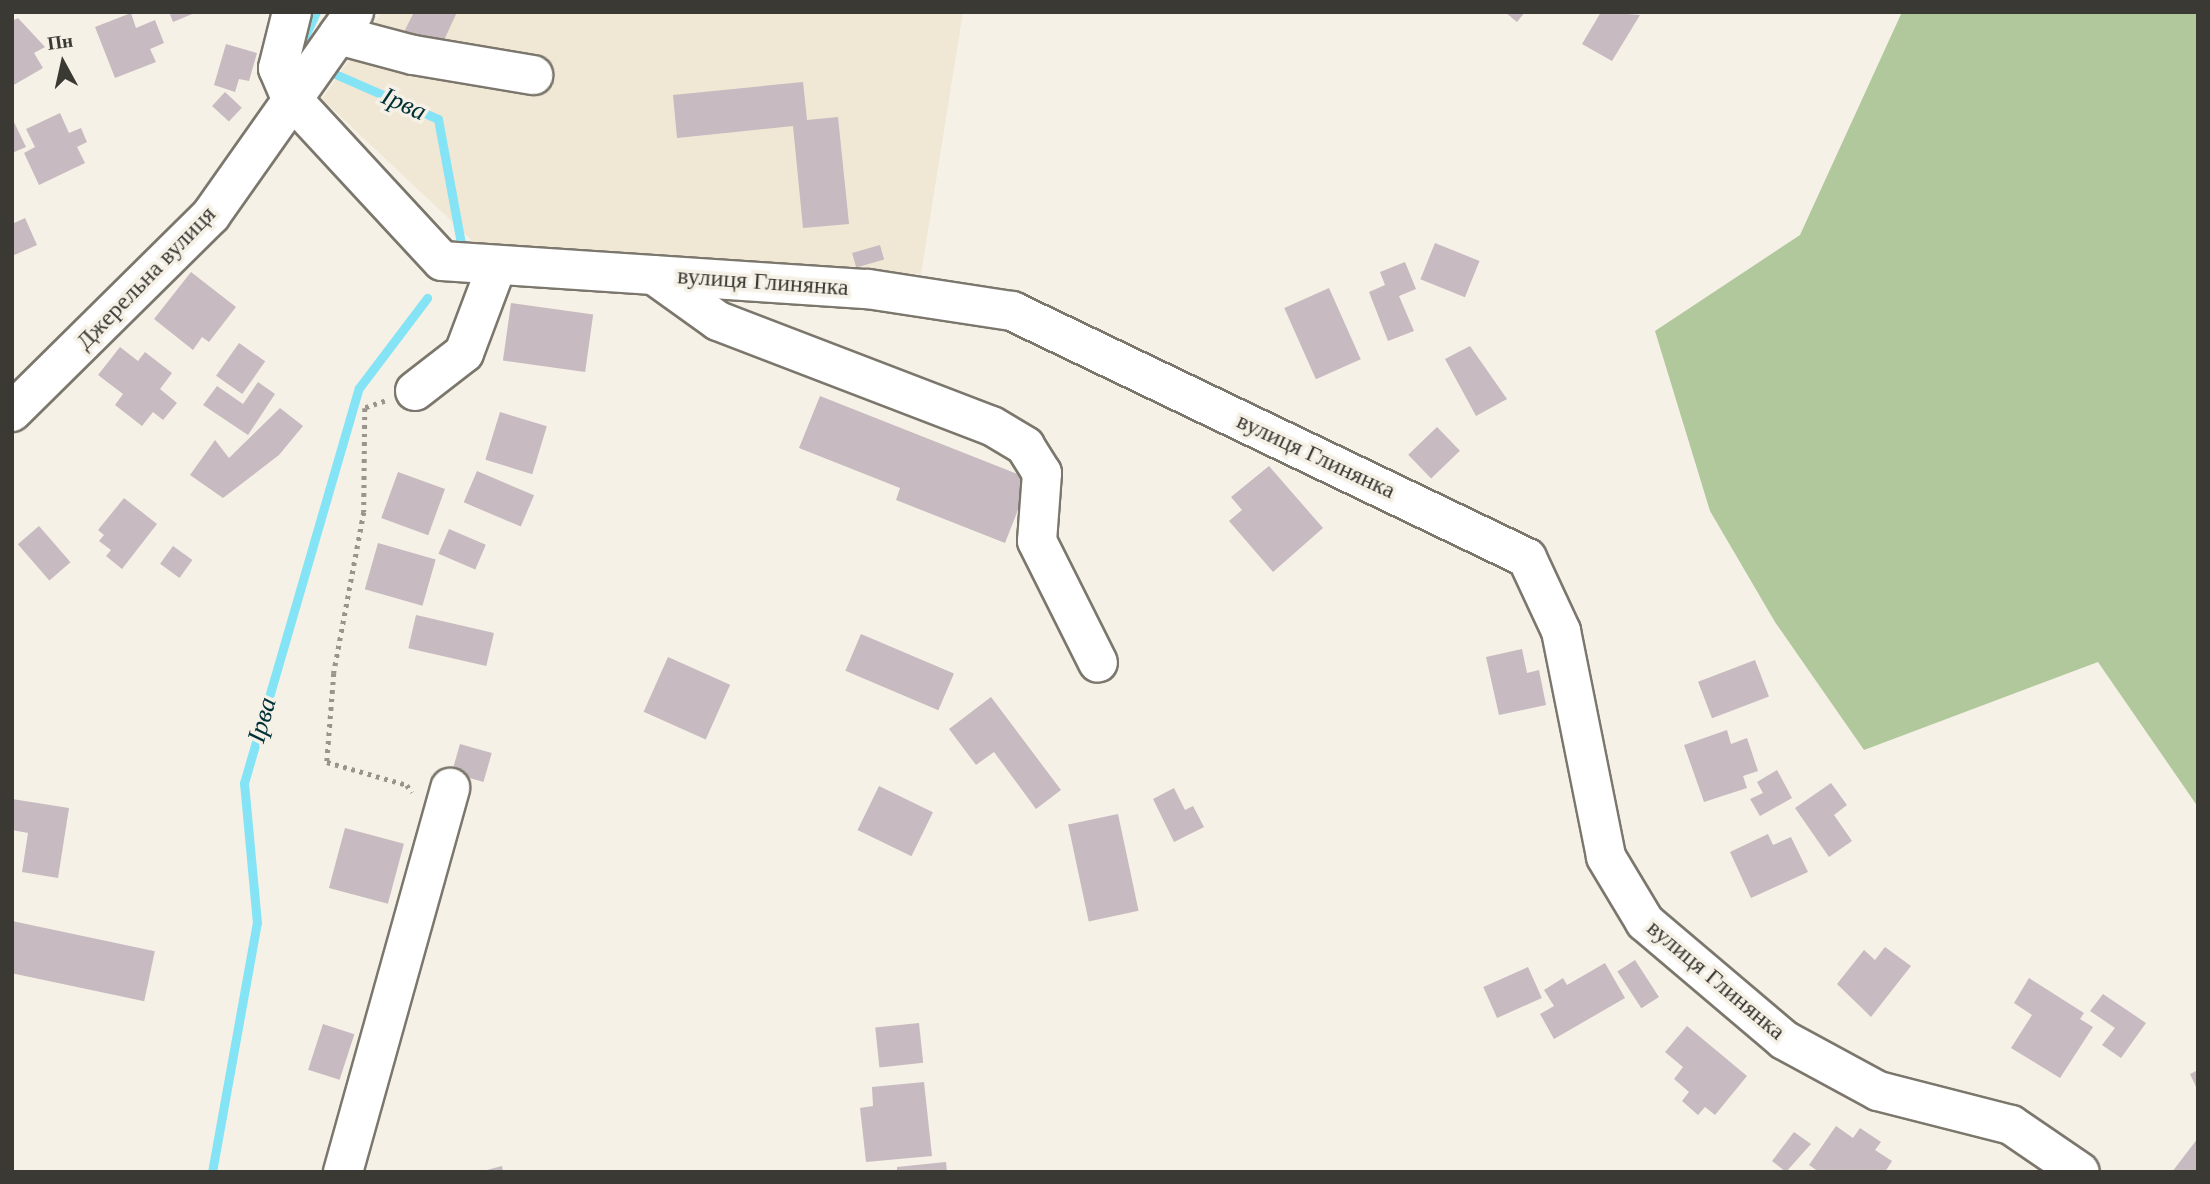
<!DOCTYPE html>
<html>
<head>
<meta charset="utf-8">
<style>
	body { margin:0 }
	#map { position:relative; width:2210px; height:1184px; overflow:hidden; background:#f6f1e6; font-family:"Times New Roman",serif }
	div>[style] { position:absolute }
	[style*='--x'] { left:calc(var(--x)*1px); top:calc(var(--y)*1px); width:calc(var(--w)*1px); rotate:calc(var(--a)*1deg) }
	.built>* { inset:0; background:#f0e7d5 }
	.green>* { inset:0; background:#b0c89c }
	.stream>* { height:9px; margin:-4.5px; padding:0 4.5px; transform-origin:4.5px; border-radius:4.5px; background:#84e4f5 }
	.building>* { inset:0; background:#c7bac0; transform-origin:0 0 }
	.path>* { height:4.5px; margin-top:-2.25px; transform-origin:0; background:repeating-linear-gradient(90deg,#99958d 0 3.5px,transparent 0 8.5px) }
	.roads { filter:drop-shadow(2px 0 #7c776d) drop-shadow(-2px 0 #7c776d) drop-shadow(0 2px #7c776d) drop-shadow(0 -2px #7c776d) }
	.minor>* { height:38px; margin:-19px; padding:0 19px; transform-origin:19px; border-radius:19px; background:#fff }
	span { translate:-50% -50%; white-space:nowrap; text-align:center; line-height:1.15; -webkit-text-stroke:7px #f6f1e6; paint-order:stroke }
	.street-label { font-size:24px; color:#3b3934 }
	.water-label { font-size:26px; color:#003037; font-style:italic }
	.frame { position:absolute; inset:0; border:14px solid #3b3934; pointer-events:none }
	.north { position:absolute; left:28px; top:28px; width:70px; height:70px; -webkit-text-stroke:5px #f6f1e6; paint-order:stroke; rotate:352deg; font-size:19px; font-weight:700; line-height:28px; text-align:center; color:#3b3934 }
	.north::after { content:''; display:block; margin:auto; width:24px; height:32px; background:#3b3934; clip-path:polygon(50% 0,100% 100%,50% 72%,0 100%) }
</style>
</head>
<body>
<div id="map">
	<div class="built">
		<i style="clip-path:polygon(382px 12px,963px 12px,921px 274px,478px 246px,322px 99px)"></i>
	</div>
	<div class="green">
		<i style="clip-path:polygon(1902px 12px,2198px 12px,2198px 807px,2098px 662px,1864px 750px,1775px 622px,1710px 511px,1655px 331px,1800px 235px)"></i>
	</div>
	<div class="stream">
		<i style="--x:303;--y:40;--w:31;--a:-65"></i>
		<i style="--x:326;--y:70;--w:122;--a:23.6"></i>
		<i style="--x:438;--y:119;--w:131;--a:79.5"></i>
		<i style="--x:212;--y:1172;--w:253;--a:-79.8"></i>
		<i style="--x:257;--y:923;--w:141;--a:-95.3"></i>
		<i style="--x:244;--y:783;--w:411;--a:-73.8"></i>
		<i style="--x:359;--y:388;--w:113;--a:-52.9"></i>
	</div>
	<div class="building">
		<i style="clip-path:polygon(169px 12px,197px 12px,173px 22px)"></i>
		<i style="clip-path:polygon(414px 12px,457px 12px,440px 49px,404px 32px)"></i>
		<i style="clip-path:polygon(1505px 12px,1525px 12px,1517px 22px)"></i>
		<i style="clip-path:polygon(1601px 12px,1640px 15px,1612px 61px,1582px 44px)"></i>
		<i style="clip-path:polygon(131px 13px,136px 28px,155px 20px,164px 43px,150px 49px,156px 62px,115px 78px,95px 27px)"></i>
		<i style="clip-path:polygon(18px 18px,45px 47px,34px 53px,43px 68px,12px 86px,12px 21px)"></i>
		<i style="clip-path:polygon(226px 44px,257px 53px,249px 81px,239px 79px,235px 92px,214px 85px)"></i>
		<i style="clip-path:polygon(803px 82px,807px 120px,838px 117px,849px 224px,803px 228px,793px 126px,677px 138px,673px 95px)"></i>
		<i style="left:225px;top:92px;width:23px;height:19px;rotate:43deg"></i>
		<i style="clip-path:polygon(60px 113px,69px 133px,81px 128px,87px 142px,77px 147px,85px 163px,39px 185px,24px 153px,35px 147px,26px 129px)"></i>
		<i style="clip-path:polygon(12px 118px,26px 147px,12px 153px)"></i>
		<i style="clip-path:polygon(25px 218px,37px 245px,12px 256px,12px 224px)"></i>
		<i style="left:1435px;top:243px;width:48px;height:39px;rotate:22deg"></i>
		<i style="left:880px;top:245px;width:15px;height:29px;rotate:74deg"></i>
		<i style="clip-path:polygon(1405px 262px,1416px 289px,1399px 296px,1414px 331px,1388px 341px,1369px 292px,1385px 285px,1380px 272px)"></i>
		<i style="clip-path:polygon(191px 272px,236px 307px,209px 342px,202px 337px,193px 350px,154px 319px)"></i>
		<i style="left:1329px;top:288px;width:78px;height:49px;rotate:66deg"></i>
		<i style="left:511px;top:303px;width:83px;height:58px;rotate:8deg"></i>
		<i style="left:239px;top:343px;width:32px;height:40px;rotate:35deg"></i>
		<i style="clip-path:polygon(1470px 346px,1507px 399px,1476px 416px,1445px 359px)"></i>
		<i style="clip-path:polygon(120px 347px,138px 361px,145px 352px,172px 373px,160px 389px,177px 403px,163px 420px,153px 412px,142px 426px,115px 405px,123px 394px,98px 375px)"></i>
		<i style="clip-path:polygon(258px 382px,275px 394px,248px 435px,203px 405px,217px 386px,243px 404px)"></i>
		<i style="clip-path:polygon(820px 396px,1030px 479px,1005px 543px,896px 500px,900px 488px,799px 448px)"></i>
		<i style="clip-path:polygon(280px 408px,303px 426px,279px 455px,223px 498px,190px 475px,215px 440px,229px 458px)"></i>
		<i style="left:500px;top:412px;width:49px;height:50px;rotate:17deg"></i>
		<i style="left:1437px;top:427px;width:33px;height:40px;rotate:46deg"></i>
		<i style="clip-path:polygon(1269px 466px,1323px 528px,1273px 572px,1229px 521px,1242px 510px,1231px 497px)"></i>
		<i style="left:477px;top:471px;width:62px;height:34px;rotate:23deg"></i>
		<i style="left:398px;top:472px;width:50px;height:49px;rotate:20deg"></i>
		<i style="clip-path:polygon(124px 498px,157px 524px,122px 569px,106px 556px,111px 550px,99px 541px,104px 535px,98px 530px)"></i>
		<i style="left:39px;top:526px;width:48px;height:28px;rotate:49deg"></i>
		<i style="left:449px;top:529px;width:40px;height:27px;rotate:23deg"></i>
		<i style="left:378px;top:543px;width:60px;height:48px;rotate:16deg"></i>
		<i style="left:173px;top:546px;width:24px;height:22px;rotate:36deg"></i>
		<i style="left:416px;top:615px;width:80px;height:34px;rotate:13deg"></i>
		<i style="left:861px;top:634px;width:101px;height:40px;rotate:23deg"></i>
		<i style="clip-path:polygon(1522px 649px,1527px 673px,1539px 670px,1546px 705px,1499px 715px,1486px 657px)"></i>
		<i style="left:668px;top:657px;width:68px;height:60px;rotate:24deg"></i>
		<i style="left:1755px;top:660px;width:39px;height:61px;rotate:69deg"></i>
		<i style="clip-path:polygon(991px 697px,1061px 790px,1036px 809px,994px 752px,976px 765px,949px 729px)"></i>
		<i style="clip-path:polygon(1727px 730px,1731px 744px,1747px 738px,1758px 771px,1743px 776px,1747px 788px,1704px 802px,1684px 745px)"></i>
		<i style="left:460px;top:744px;width:33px;height:30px;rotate:16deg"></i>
		<i style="clip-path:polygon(1777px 770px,1792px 798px,1760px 816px,1750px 799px,1763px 793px,1757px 782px)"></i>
		<i style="clip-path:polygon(1831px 783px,1847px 805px,1834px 815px,1852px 841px,1829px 857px,1795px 808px)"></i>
		<i style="left:879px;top:786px;width:60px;height:49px;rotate:26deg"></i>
		<i style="clip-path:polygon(1174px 788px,1185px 810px,1193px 806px,1204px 827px,1174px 842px,1153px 799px)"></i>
		<i style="clip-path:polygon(12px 799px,69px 808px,58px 878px,22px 872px,28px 833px,12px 830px)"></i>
		<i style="left:1118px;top:814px;width:99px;height:51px;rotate:78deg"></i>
		<i style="left:345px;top:828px;width:61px;height:62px;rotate:15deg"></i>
		<i style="clip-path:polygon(1768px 834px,1773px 845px,1791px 837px,1808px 872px,1751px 898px,1730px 852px)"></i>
		<i style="left:12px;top:921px;width:146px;height:51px;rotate:12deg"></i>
		<i style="clip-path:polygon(1885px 947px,1911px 966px,1871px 1017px,1837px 984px,1864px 950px,1875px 960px)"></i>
		<i style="left:1635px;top:960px;width:44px;height:21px;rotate:57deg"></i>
		<i style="clip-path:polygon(1605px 963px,1625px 998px,1554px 1039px,1540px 1014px,1554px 1006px,1544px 990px,1563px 978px,1567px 985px)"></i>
		<i style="left:1528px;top:967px;width:34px;height:49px;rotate:66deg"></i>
		<i style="clip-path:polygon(2029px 978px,2084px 1013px,2080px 1019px,2093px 1027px,2060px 1078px,2011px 1048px,2032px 1015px,2014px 1003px)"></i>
		<i style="clip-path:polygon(2103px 994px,2146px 1023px,2121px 1058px,2102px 1045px,2115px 1028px,2090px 1011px)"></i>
		<i style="left:919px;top:1023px;width:40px;height:44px;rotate:84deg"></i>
		<i style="left:323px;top:1024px;width:33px;height:48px;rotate:18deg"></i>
		<i style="clip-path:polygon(1687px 1026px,1747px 1076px,1715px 1115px,1705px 1107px,1698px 1115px,1682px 1101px,1689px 1092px,1674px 1079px,1683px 1067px,1665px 1052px)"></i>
		<i style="clip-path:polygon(2198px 1070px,2198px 1091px,2190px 1074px)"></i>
		<i style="clip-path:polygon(924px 1082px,932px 1156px,866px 1162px,860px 1108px,873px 1106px,872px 1087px)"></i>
		<i style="clip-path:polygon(1836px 1126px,1853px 1138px,1860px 1128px,1881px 1142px,1875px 1150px,1892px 1161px,1885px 1172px,1819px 1172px,1809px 1165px)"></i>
		<i style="clip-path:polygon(1794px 1132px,1811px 1144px,1786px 1172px,1772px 1161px)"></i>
		<i style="clip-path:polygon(2198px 1138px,2198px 1172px,2172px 1172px)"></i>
		<i style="clip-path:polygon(946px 1162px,947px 1172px,897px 1172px,897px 1167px)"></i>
		<i style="clip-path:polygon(502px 1166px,503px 1172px,483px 1172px,483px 1171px)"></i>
	</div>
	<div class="path">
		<i style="--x:385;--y:401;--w:21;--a:161"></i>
		<i style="--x:365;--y:408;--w:104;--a:90.6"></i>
		<i style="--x:364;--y:512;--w:164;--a:100.6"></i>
		<i style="--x:334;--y:673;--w:89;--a:94.5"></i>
		<i style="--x:327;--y:762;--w:83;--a:16"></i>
		<i style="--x:407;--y:785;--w:9;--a:58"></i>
	</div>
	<div class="roads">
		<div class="minor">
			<i style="--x:292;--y:12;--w:58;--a:104"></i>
			<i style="--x:278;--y:68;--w:33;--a:67"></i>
			<i style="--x:291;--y:98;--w:222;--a:47.2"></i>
			<i style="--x:442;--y:261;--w:427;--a:3.8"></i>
			<i style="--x:868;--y:289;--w:146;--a:8.7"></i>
			<i style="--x:1012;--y:311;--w:571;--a:25.62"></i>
			<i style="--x:1527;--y:558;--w:81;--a:65"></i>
			<i style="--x:1561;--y:631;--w:230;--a:78.7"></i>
			<i style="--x:1606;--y:857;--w:76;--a:59"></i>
			<i style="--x:1645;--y:922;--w:182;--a:40.3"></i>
			<i style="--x:1784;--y:1040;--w:107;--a:28.5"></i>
			<i style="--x:1878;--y:1091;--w:137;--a:14.3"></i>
			<i style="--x:2011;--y:1125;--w:83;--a:34.3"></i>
			<i style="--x:338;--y:35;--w:78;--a:14.9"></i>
			<i style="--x:413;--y:55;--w:122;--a:9.5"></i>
			<i style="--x:654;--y:275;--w:79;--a:35.7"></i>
			<i style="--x:718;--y:321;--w:293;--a:21"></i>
			<i style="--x:992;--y:426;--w:39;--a:31"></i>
			<i style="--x:1025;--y:446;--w:32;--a:58"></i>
			<i style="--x:1042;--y:473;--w:68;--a:94.2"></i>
			<i style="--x:1037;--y:541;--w:136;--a:63.4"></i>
			<i style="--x:415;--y:391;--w:62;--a:-37.8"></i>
			<i style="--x:464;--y:353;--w:91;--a:-69.4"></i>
			<i style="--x:12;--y:412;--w:280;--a:-44.7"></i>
			<i style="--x:211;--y:215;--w:248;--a:-54.8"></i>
			<i style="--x:343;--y:1172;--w:399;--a:-74.4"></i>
		</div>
	</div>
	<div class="street-label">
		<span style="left:146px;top:278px;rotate:-46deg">Джерельна вулиця</span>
		<span style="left:763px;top:282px;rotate:4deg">вулиця Глинянка</span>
		<span style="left:1316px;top:456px;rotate:25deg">вулиця Глинянка</span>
		<span style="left:1716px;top:980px;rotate:40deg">вулиця Глинянка</span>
	</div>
	<div class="water-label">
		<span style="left:404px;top:104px;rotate:24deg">Ірва</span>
		<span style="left:262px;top:720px;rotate:-74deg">Ірва</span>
	</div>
	<div class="frame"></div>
	<div class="north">Пн</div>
</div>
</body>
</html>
